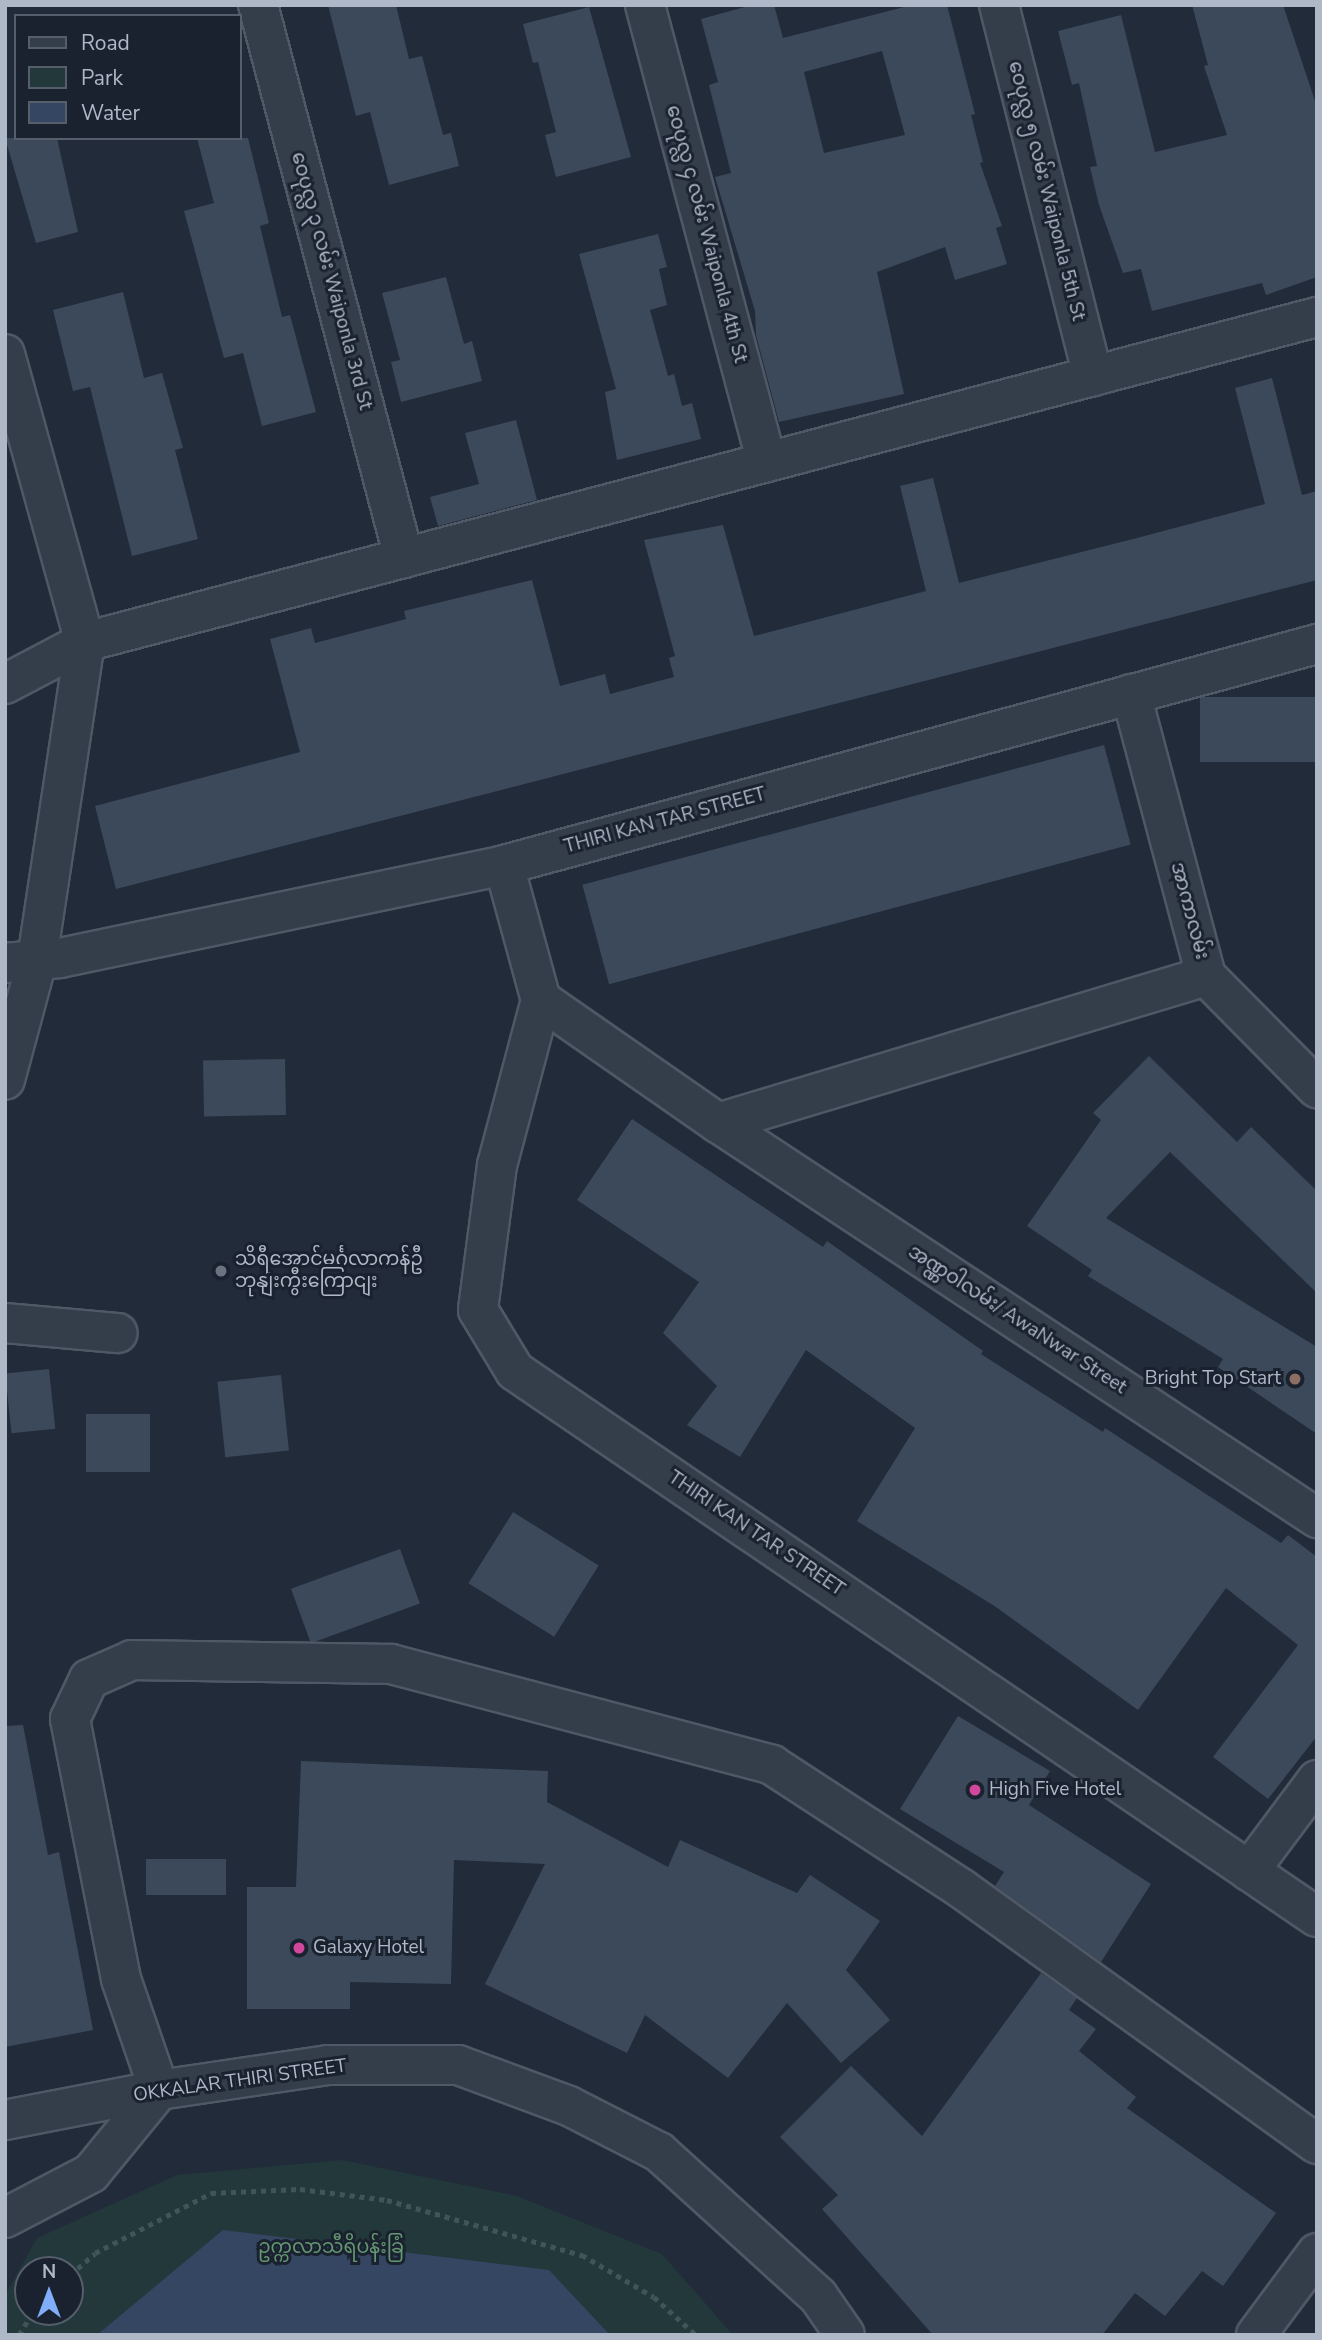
<!DOCTYPE html>
<html>
<head>
<meta charset="utf-8">
<style>
	body { margin:0 }
	#map { position:relative; width:1322px; height:2340px; overflow:hidden; background:#212b3a; font-family:"Nunito Sans","Noto Sans Myanmar",sans-serif }
	div>[style] { position:absolute }
	[style*='--x'] { left:calc(var(--x)*1px); top:calc(var(--y)*1px); width:calc(var(--w)*1px); rotate:calc(var(--a)*1deg) }
	.green>* { inset:0; background:#23383b }
	.water>* { inset:0; background:#344662 }
	.building>* { inset:0; background:#3c495a; transform-origin:0 0 }
	.path>* { height:4.5px; margin-top:-2.25px; transform-origin:0; background:repeating-linear-gradient(90deg,#405558 0 5px,transparent 0 10px) }
	.roads { filter:drop-shadow(2px 0 #4f5865) drop-shadow(-2px 0 #4f5865) drop-shadow(0 2px #4f5865) drop-shadow(0 -2px #4f5865) }
	.minor>* { height:38px; margin:-19px; padding:0 19px; transform-origin:19px; border-radius:19px; background:#343d4a }
	.dots>* { width:19px; height:19px; translate:-50% -50%; box-sizing:border-box; border:4px solid #1a222f; border-radius:50% }
	span { translate:-50% -50%; white-space:nowrap; text-align:center; line-height:1.15; -webkit-text-stroke:6px #1a222f; paint-order:stroke }
	.street-label { font-size:19px; color:#afb8c7 }
	.poi-label { font-size:19px; color:#afb8c7 }
	.left { translate:0 -50%; text-align:left }
	.right { translate:-100% -50%; text-align:right }
	.park-label { font-size:19px; color:#659872 }
	.frame { position:absolute; inset:0; border:7px solid #afb8c7; pointer-events:none }
	.legend { position:absolute; left:14px; top:14px; width:228px; height:126px; box-sizing:border-box; background:#1a222f; border:2px solid #565e6c; margin:0; padding:9px 12px; list-style:none; font-size:21px; color:#afb8c7 }
	.legend li { display:flex; align-items:center; gap:14px; height:35px }
	.legend b { width:35px; border:2px solid #565e6c }
	.north { position:absolute; left:14px; top:2256px; width:70px; height:70px; box-sizing:border-box; background:#1a222f; border:2px solid #565e6c; border-radius:50%; rotate:0deg; font-size:19px; font-weight:700; line-height:28px; text-align:center; color:#afb8c7 }
	.north::after { content:''; display:block; margin:auto; width:24px; height:32px; background:#80aefb; clip-path:polygon(50% 0,100% 100%,50% 72%,0 100%) }
</style>
</head>
<body>
<div id="map">
	<div class="green">
		<i style="clip-path:polygon(evenodd,342px 2160px,517px 2196px,662px 2254px,733px 2335px,5px 2335px,5px 2295px,37px 2238px,177px 2175px,342px 2160px,28px 2270px,70px 2270px,70px 2312px,28px 2312px,28px 2270px)"></i>
	</div>
	<div class="water">
		<i style="clip-path:polygon(223px 2230px,549px 2270px,610px 2335px,97px 2335px)"></i>
	</div>
	<div class="building">
		<i style="clip-path:polygon(328px 5px,396px 5px,409px 59px,422px 56px,443px 135px,451px 133px,459px 166px,389px 185px,370px 112px,356px 116px)"></i>
		<i style="clip-path:polygon(evenodd,752px 5px,774px 5px,783px 38px,912px 5px,947px 5px,975px 114px,971px 115px,983px 162px,980px 163px,1002px 226px,996px 228px,1007px 264px,955px 280px,945px 247px,877px 272px,904px 394px,779px 422px,756px 335px,755px 311px,715px 177px,731px 173px,709px 85px,718px 82px,701px 19px,752px 5px,882px 51px,905px 135px,824px 153px,804px 72px,882px 51px)"></i>
		<i style="clip-path:polygon(1192px 5px,1283px 5px,1317px 107px,1317px 277px,1266px 295px,1262px 283px,1152px 311px,1141px 269px,1123px 273px,1099px 205px,1090px 167px,1097px 166px,1079px 83px,1072px 85px,1058px 31px,1121px 15px,1155px 152px,1227px 135px,1204px 66px,1208px 65px)"></i>
		<i style="clip-path:polygon(589px 7px,631px 157px,556px 177px,545px 135px,556px 132px,538px 62px,533px 63px,523px 24px)"></i>
		<i style="clip-path:polygon(5px 138px,57px 138px,78px 232px,36px 243px)"></i>
		<i style="clip-path:polygon(197px 138px,248px 138px,269px 223px,260px 226px,282px 317px,290px 315px,316px 412px,262px 426px,243px 353px,224px 358px,184px 211px,214px 203px)"></i>
		<i style="clip-path:polygon(658px 234px,667px 267px,659px 269px,667px 305px,650px 310px,668px 376px,674px 374px,682px 406px,692px 403px,701px 439px,617px 460px,605px 392px,616px 389px,579px 254px)"></i>
		<i style="clip-path:polygon(446px 277px,464px 344px,472px 341px,482px 381px,401px 402px,391px 362px,400px 360px,382px 293px)"></i>
		<i style="clip-path:polygon(123px 292px,144px 378px,162px 373px,183px 448px,175px 450px,198px 539px,132px 556px,90px 387px,73px 391px,53px 310px)"></i>
		<i style="clip-path:polygon(1272px 378px,1302px 495px,1317px 491px,1317px 580px,116px 889px,95px 806px,300px 752px,270px 639px,311px 628px,315px 643px,406px 619px,404px 611px,532px 580px,560px 686px,605px 674px,610px 694px,674px 677px,669px 658px,675px 656px,644px 540px,723px 525px,754px 636px,926px 591px,900px 486px,933px 478px,959px 583px,1137px 538px,1265px 504px,1235px 388px)"></i>
		<i style="clip-path:polygon(516px 420px,537px 500px,438px 526px,430px 497px,479px 484px,465px 433px)"></i>
		<i style="left:1317px;top:697px;width:65px;height:117px;rotate:90deg"></i>
		<i style="left:1104px;top:745px;width:103px;height:540px;rotate:75deg"></i>
		<i style="clip-path:polygon(1149px 1056px,1237px 1142px,1251px 1127px,1317px 1191px,1317px 1293px,1170px 1152px,1106px 1218px,1317px 1347px,1317px 1434px,1218px 1367px,1223px 1359px,1088px 1276px,1092px 1270px,1027px 1226px,1101px 1120px,1093px 1113px)"></i>
		<i style="left:285px;top:1059px;width:56px;height:82px;rotate:89deg"></i>
		<i style="clip-path:polygon(632px 1119px,823px 1247px,827px 1241px,983px 1351px,981px 1354px,1103px 1432px,1105px 1428px,1281px 1543px,1288px 1535px,1317px 1557px,1317px 1736px,1268px 1799px,1213px 1757px,1298px 1645px,1226px 1588px,1138px 1710px,996px 1607px,857px 1521px,915px 1428px,806px 1350px,740px 1457px,687px 1425px,717px 1386px,663px 1333px,699px 1282px,577px 1200px)"></i>
		<i style="left:49px;top:1369px;width:60px;height:44px;rotate:84deg"></i>
		<i style="left:281px;top:1375px;width:76px;height:64px;rotate:84deg"></i>
		<i style="left:86px;top:1414px;width:64px;height:58px"></i>
		<i style="left:513px;top:1512px;width:101px;height:84px;rotate:32deg"></i>
		<i style="left:400px;top:1549px;width:58px;height:116px;rotate:70deg"></i>
		<i style="clip-path:polygon(958px 1716px,1050px 1771px,1029px 1805px,1151px 1884px,1101px 1962px,995px 1886px,1004px 1872px,900px 1809px)"></i>
		<i style="clip-path:polygon(23px 1725px,48px 1855px,59px 1852px,93px 2030px,5px 2047px,5px 1726px)"></i>
		<i style="clip-path:polygon(301px 1761px,548px 1771px,547px 1802px,668px 1867px,680px 1840px,797px 1893px,810px 1875px,880px 1921px,846px 1970px,890px 2020px,841px 2063px,787px 2003px,728px 2078px,645px 2015px,627px 2053px,485px 1984px,545px 1864px,454px 1860px,451px 1984px,350px 1982px,350px 2009px,247px 2009px,247px 1887px,296px 1887px)"></i>
		<i style="left:226px;top:1859px;width:36px;height:80px;rotate:90deg"></i>
		<i style="clip-path:polygon(1041px 1973px,1077px 1998px,1069px 2010px,1096px 2029px,1079px 2051px,1136px 2097px,1127px 2108px,1276px 2213px,1223px 2286px,1202px 2271px,1165px 2316px,1135px 2293px,1102px 2335px,933px 2335px,822px 2209px,838px 2195px,780px 2137px,851px 2066px,922px 2136px)"></i>
	</div>
	<div class="path">
		<i style="--x:70;--y:2275;--w:33;--a:-41"></i>
		<i style="--x:95;--y:2253;--w:131;--a:-27.3"></i>
		<i style="--x:211;--y:2193;--w:89;--a:-2.6"></i>
		<i style="--x:300;--y:2189;--w:88;--a:7.2"></i>
		<i style="--x:387;--y:2200;--w:203;--a:15.8"></i>
		<i style="--x:582;--y:2255;--w:83;--a:30.3"></i>
		<i style="--x:654;--y:2297;--w:57;--a:42.1"></i>
		<i style="--x:19;--y:2335;--w:27;--a:-59"></i>
	</div>
	<div class="roads">
		<div class="minor">
			<i style="--x:258;--y:5;--w:572;--a:75.21"></i>
			<i style="--x:645;--y:5;--w:473;--a:75.1"></i>
			<i style="--x:999;--y:5;--w:383;--a:75.8"></i>
			<i style="--x:5;--y:354;--w:299;--a:74.5"></i>
			<i style="--x:85;--y:642;--w:323;--a:98.6"></i>
			<i style="--x:37;--y:961;--w:123;--a:105.1"></i>
			<i style="--x:5;--y:684;--w:90;--a:-27.7"></i>
			<i style="--x:85;--y:642;--w:1274;--a:-14.78"></i>
			<i style="--x:1131;--y:694;--w:292;--a:75.1"></i>
			<i style="--x:1206;--y:976;--w:158;--a:45.3"></i>
			<i style="--x:504;--y:865;--w:140;--a:74.7"></i>
			<i style="--x:541;--y:1000;--w:216;--a:34.8"></i>
			<i style="--x:718;--y:1123;--w:718;--a:33.4"></i>
			<i style="--x:5;--y:963;--w:55;--a:-5.2"></i>
			<i style="--x:60;--y:958;--w:454;--a:-11.8"></i>
			<i style="--x:504;--y:865;--w:843;--a:-15.21"></i>
			<i style="--x:541;--y:1000;--w:171;--a:104.9"></i>
			<i style="--x:497;--y:1165;--w:146;--a:97.5"></i>
			<i style="--x:478;--y:1310;--w:71;--a:58.8"></i>
			<i style="--x:515;--y:1371;--w:970;--a:34.25"></i>
			<i style="--x:718;--y:1123;--w:510;--a:-16.76"></i>
			<i style="--x:5;--y:1323;--w:113;--a:5.1"></i>
			<i style="--x:1249;--y:1871;--w:114;--a:-53.2"></i>
			<i style="--x:5;--y:2120;--w:157;--a:-11"></i>
			<i style="--x:159;--y:2090;--w:171;--a:-8.4"></i>
			<i style="--x:328;--y:2065;--w:130;--a:0"></i>
			<i style="--x:458;--y:2065;--w:118;--a:20.3"></i>
			<i style="--x:569;--y:2106;--w:101;--a:27.1"></i>
			<i style="--x:659;--y:2152;--w:215;--a:42.2"></i>
			<i style="--x:818;--y:2296;--w:47;--a:55.3"></i>
			<i style="--x:5;--y:2218;--w:97;--a:-27.6"></i>
			<i style="--x:91;--y:2173;--w:107;--a:-50.7"></i>
			<i style="--x:159;--y:2090;--w:117;--a:-108.9"></i>
			<i style="--x:121;--y:1979;--w:265;--a:-101.1"></i>
			<i style="--x:70;--y:1719;--w:44;--a:-64.6"></i>
			<i style="--x:89;--y:1679;--w:47;--a:-23.8"></i>
			<i style="--x:132;--y:1660;--w:259;--a:0.9"></i>
			<i style="--x:391;--y:1664;--w:394;--a:14.8"></i>
			<i style="--x:772;--y:1765;--w:227;--a:33.1"></i>
			<i style="--x:962;--y:1889;--w:437;--a:35.7"></i>
			<i style="--x:1256;--y:2335;--w:102;--a:-53.4"></i>
		</div>
	</div>
	<div class="dots">
		<i style="left:221px;top:1271px;background:#6b7280"></i>
		<i style="left:1295px;top:1379px;background:#8d6e63"></i>
		<i style="left:975px;top:1790px;background:#d1479c"></i>
		<i style="left:299px;top:1948px;background:#d1479c"></i>
	</div>
	<div class="street-label">
		<span style="left:1046px;top:191px;rotate:76deg">ဝေပုလ္လ ၅ လမ်း Waiponla 5th St</span>
		<span style="left:706px;top:234px;rotate:75deg">ဝေပုလ္လ ၄ လမ်း Waiponla 4th St</span>
		<span style="left:331px;top:281px;rotate:75deg">ဝေပုလ္လ ၃ လမ်း Waiponla 3rd St</span>
		<span style="left:665px;top:821px;rotate:-15deg">THIRI KAN TAR STREET</span>
		<span style="left:1189px;top:911px;rotate:75deg">အာကာလမ်း</span>
		<span style="left:1017px;top:1320px;rotate:33deg">အဏ္ဏဝါလမ်း/ AwaNwar Street</span>
		<span style="left:756px;top:1534px;rotate:34deg">THIRI KAN TAR STREET</span>
		<span style="left:240px;top:2081px;rotate:-8deg">OKKALAR THIRI STREET</span>
	</div>
	<div class="poi-label">
		<span class="left" style="left:235px;top:1271px">သိရီအောင်မင်္ဂလာကန်ဦ<br>ဘုနျးကွီးကြောငျး</span>
		<span class="right" style="left:1281px;top:1379px">Bright Top Start</span>
		<span class="left" style="left:989px;top:1790px">High Five Hotel</span>
		<span class="left" style="left:313px;top:1948px">Galaxy Hotel</span>
	</div>
	<div class="park-label">
		<span style="left:331px;top:2248px">ဥက္ကလာသီရိပန်းခြံ</span>
	</div>
	<div class="frame"></div>
	<ul class="legend">
	<li><b style="height:9px;background:#343d4a"></b>Road</li>
	<li><b style="height:19px;background:#23383b"></b>Park</li>
	<li><b style="height:19px;background:#344662"></b>Water</li>
	</ul>
	<div class="north">N</div>
</div>
</body>
</html>
